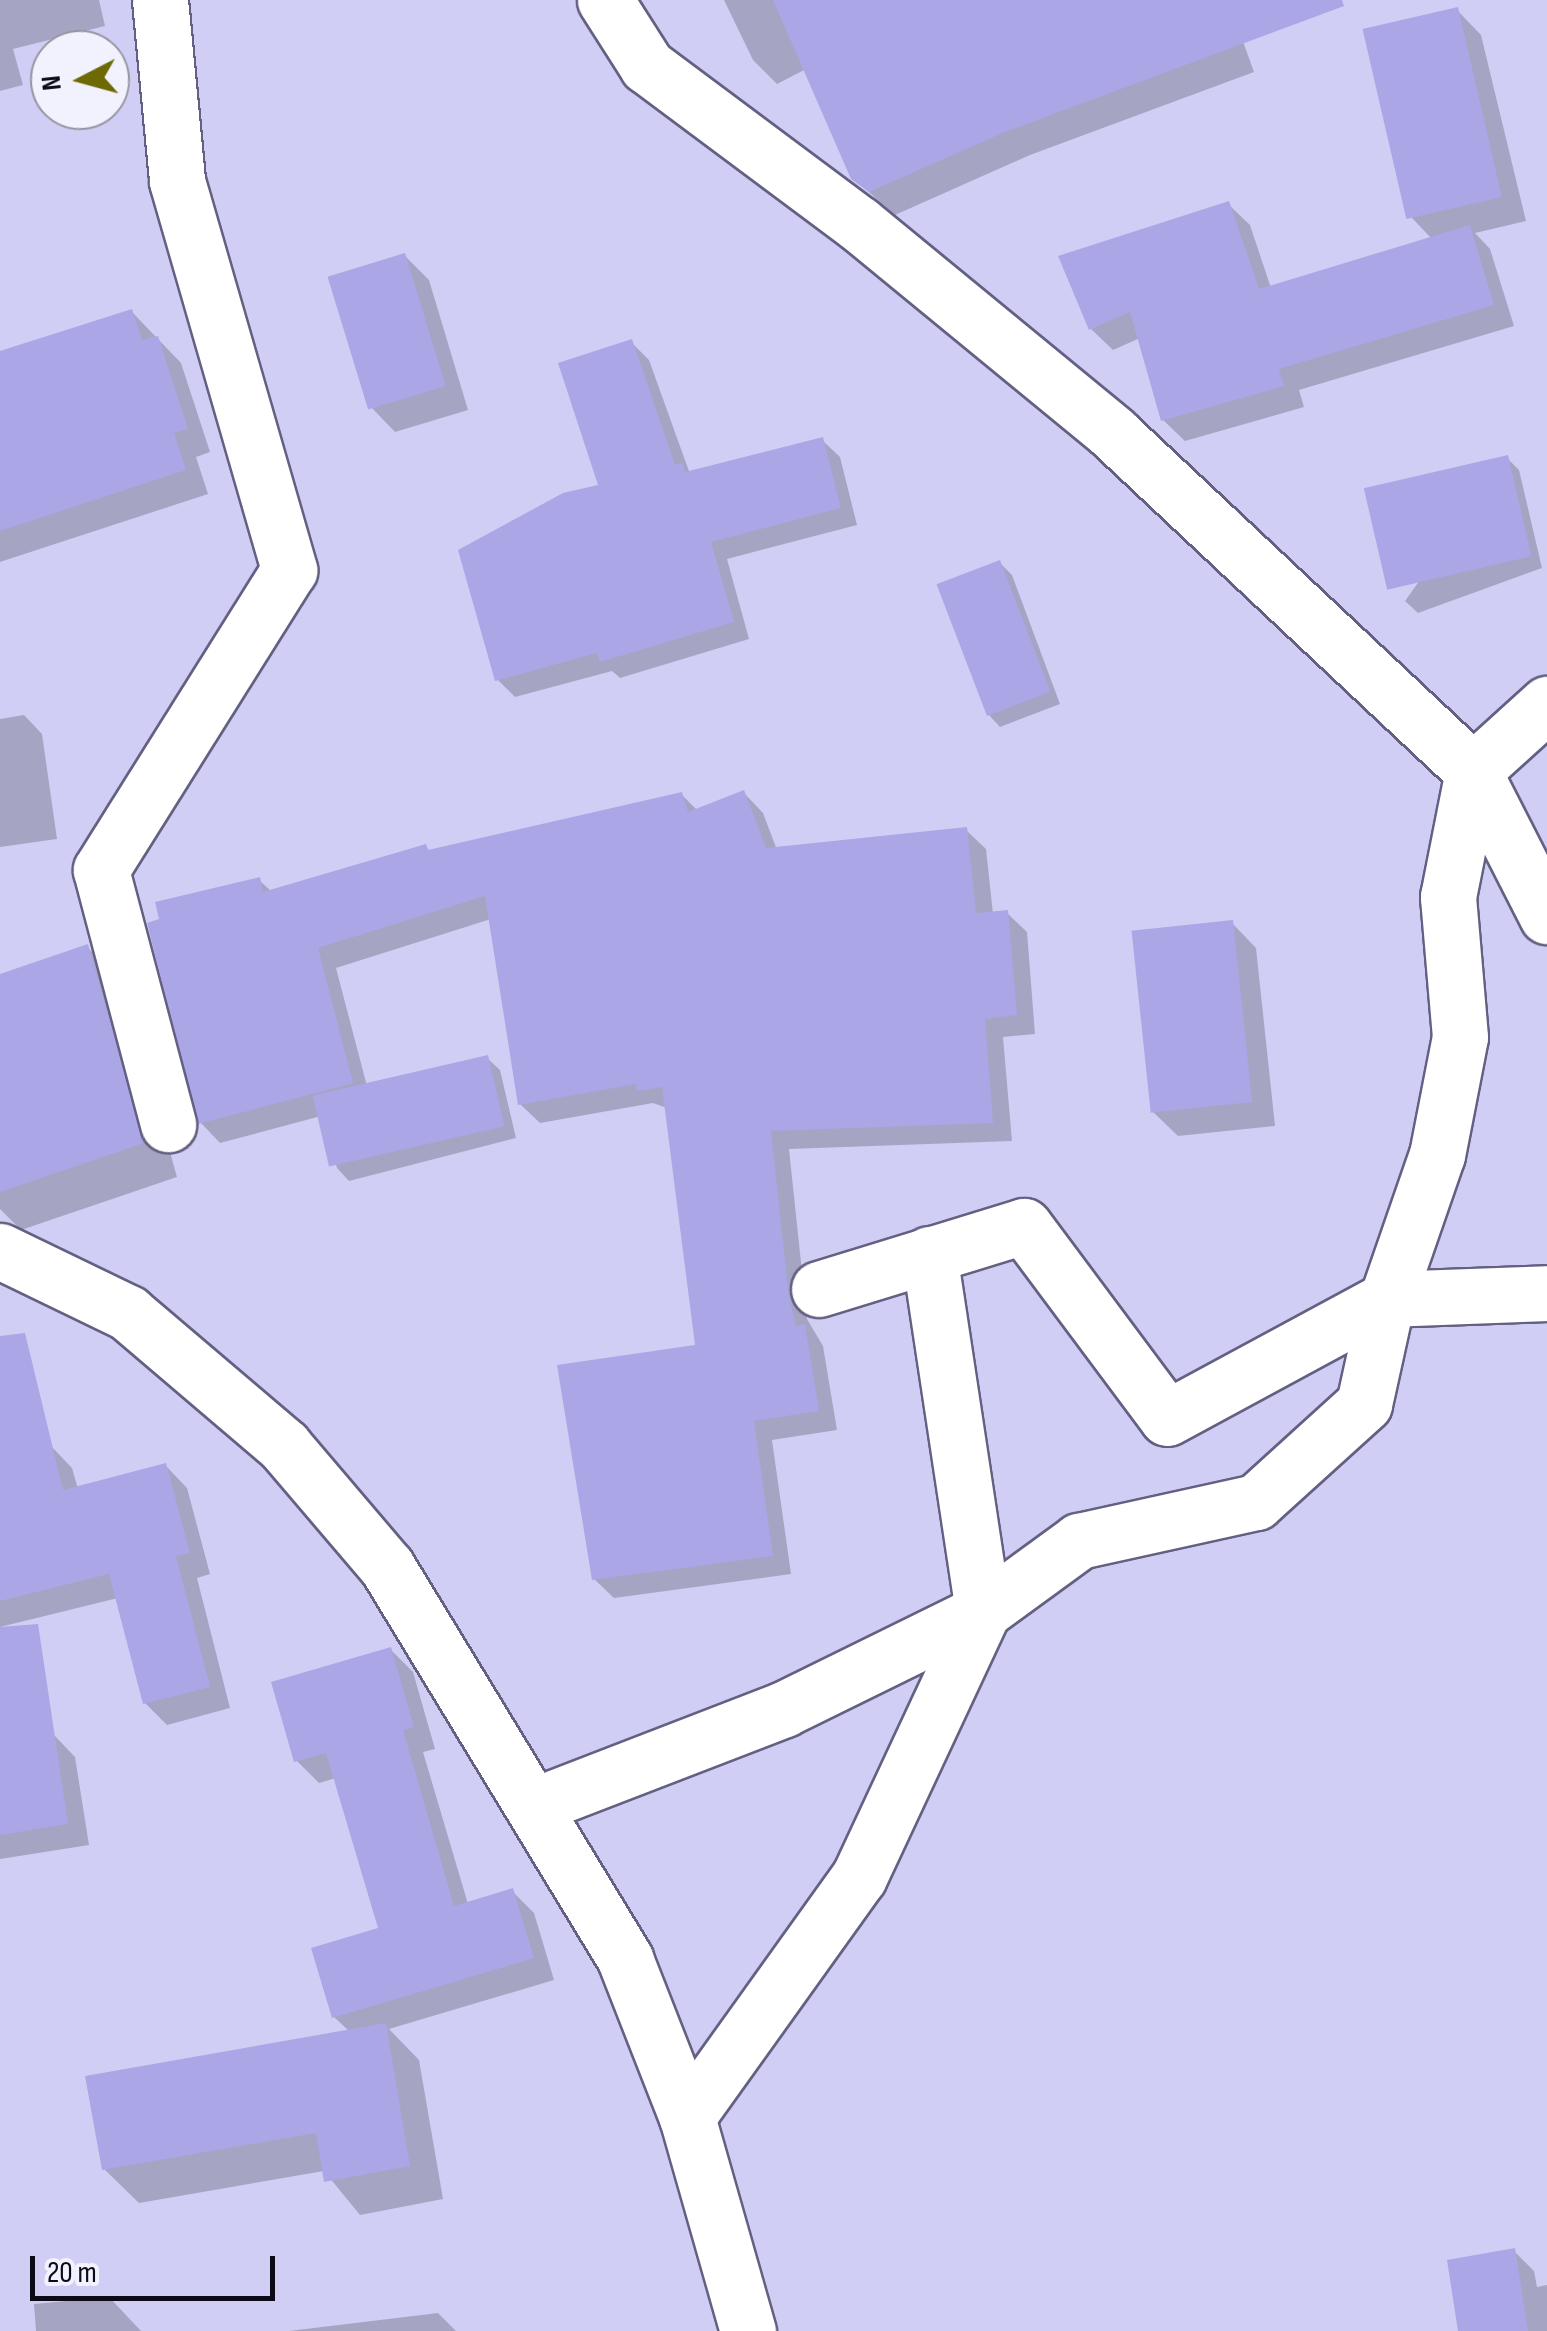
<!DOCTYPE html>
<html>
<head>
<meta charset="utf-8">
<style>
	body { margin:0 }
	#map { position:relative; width:1547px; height:2331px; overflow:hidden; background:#d0cef4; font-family:"Sofia Sans Condensed",sans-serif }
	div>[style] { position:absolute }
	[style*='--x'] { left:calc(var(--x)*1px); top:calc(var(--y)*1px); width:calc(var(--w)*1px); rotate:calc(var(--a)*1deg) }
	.shadow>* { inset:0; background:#0003 }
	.building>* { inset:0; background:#aba6e6; transform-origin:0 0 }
	.roads { filter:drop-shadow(2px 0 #636082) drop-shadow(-2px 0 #636082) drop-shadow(0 2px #636082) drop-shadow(0 -2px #636082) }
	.minor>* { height:55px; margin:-27.5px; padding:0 27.5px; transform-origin:27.5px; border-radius:27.5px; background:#fff }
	span { translate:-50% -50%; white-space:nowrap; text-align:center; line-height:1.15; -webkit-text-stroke:8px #f2f2fe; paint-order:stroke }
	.north { position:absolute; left:30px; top:30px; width:100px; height:100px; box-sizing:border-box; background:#f2f2fe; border:2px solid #9695a2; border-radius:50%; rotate:264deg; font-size:28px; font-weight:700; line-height:40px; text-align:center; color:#0c0a17 }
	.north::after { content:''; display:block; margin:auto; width:35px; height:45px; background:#6d6a06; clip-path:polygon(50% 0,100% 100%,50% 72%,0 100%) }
	.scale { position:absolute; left:30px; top:2256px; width:245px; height:45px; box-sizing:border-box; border:5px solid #0c0a17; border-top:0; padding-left:12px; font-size:30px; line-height:35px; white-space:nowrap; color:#0c0a17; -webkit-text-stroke:8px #f2f2fe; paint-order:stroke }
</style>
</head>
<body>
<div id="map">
	<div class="shadow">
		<i style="clip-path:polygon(0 0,99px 0,105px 26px,13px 49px,23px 85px,0 91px)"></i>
		<i style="clip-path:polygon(724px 0,1228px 0,1254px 72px,1030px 155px,895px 215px,853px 178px,806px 69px,777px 84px,753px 60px)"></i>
		<i style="clip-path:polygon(1457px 10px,1481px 35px,1526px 221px,1475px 233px,1490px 249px,1514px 326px,1299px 390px,1304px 407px,1185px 441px,1163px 420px,1140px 338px,1113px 350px,1091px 329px,1228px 204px,1250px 225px,1271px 288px,1432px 239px,1412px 218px)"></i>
		<i style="clip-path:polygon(404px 255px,429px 280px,468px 410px,395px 432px,371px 407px)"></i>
		<i style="clip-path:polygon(132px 312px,181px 363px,210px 452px,196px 457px,208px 494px,0 562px,0 354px)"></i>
		<i style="clip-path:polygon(631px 342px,649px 360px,690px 474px,822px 440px,840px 457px,857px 525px,727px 559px,749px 639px,620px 678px,612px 671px,515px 697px,497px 679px,601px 486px)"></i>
		<i style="clip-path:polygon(1507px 458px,1519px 470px,1542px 568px,1418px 613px,1405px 601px)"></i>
		<i style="clip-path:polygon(1000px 563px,1012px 575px,1060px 704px,1000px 727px,988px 714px)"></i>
		<i style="clip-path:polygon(24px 715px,42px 734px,57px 839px,0 847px,0 719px)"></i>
		<i style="clip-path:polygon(744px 793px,763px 813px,777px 850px,966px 830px,986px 849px,993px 914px,1007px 913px,1027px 932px,1035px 1034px,1003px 1037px,1012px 1141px,789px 1149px,807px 1319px,823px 1346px,837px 1430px,772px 1440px,791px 1574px,614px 1598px,594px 1579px,697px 1348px,667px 1108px,653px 1103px,540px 1123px,520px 1104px,491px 919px,336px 968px,368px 1090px,487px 1058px,500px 1070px,516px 1138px,349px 1181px,337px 1168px,321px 1116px,220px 1143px,201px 1123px,259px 880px,272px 892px,426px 847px,431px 852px,682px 795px,698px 811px)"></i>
		<i style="clip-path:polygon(1232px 923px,1256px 948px,1275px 1126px,1178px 1136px,1153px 1112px)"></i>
		<i style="clip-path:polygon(87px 947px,122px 981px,177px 1177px,21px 1230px,0 1209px,0 977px)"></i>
		<i style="clip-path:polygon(51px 1446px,72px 1468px,78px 1489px,166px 1466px,187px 1488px,210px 1574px,197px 1578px,230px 1708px,167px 1725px,145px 1703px,118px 1598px,0 1627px,0 1459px)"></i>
		<i style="clip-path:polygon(390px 1649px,413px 1672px,435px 1749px,423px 1752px,468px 1904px,512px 1891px,534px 1913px,554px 1980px,389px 2029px,419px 2060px,443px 2199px,360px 2215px,324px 2171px,139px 2203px,104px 2169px,350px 2032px,334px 2017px,381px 1930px,336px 1778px,319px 1783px,297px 1761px)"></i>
		<i style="clip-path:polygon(54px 1735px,75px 1757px,89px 1845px,0 1859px,0 1744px)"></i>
		<i style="clip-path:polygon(1514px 2251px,1534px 2271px,1537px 2287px,1547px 2285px,1547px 2331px,1463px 2331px)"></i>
		<i style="clip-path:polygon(109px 2297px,141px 2331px,36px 2331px,34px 2304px)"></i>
		<i style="clip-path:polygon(438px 2313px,456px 2331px,289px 2331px)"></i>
	</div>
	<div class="building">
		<i style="clip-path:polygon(773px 0,1342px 0,1344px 6px,1005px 132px,869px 192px,851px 179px)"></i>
		<i style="left:1458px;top:7px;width:195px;height:98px;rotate:77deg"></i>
		<i style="clip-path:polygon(1229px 201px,1259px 289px,1470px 225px,1494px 305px,1279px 369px,1284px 386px,1161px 421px,1130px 312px,1089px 330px,1058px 256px)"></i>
		<i style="left:405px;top:253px;width:139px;height:81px;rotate:73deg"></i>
		<i style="clip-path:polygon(132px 309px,142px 340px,158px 336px,188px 429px,174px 433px,186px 470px,0 531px,0 351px)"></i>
		<i style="clip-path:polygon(632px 339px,675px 465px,683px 463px,685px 472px,823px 437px,841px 508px,711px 542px,734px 622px,600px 662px,597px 653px,495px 681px,458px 550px,563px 493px,598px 485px,558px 363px)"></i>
		<i style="left:1508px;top:455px;width:104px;height:148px;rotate:77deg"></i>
		<i style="left:1000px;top:560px;width:141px;height:68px;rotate:69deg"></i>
		<i style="clip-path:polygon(744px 790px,766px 848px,967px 827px,976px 913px,1008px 910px,1017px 1015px,985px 1019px,993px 1123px,771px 1131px,789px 1297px,796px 1326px,805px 1324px,819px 1411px,754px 1421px,773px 1556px,592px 1580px,557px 1365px,695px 1345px,662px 1087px,637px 1091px,636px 1084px,518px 1105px,485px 896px,318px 948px,353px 1083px,198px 1124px,147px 923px,159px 919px,155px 902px,260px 877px,263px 892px,426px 844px,428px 850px,682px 792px,688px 812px)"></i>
		<i style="left:1233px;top:920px;width:183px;height:102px;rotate:84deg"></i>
		<i style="clip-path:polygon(88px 944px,144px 1143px,0 1192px,0 974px)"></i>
		<i style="left:488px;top:1055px;width:73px;height:180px;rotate:77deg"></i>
		<i style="clip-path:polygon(25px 1333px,63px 1490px,166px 1463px,190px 1553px,176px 1556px,210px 1687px,143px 1704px,109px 1574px,0 1601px,0 1336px)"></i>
		<i style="clip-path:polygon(38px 1624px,68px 1824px,0 1835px,0 1627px)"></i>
		<i style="clip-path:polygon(391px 1647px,414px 1727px,403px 1730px,454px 1906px,513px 1888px,534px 1958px,332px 2018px,311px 1948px,378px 1928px,326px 1753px,294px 1762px,271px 1682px)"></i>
		<i style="clip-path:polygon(386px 2023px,410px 2166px,324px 2182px,316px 2133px,102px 2170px,85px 2076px)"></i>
		<i style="clip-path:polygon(1515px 2248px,1528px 2331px,1458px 2331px,1447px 2260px)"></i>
	</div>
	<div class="roads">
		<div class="minor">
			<i style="--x:160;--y:0;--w:182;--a:84.6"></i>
			<i style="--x:177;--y:181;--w:405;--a:73.9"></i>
			<i style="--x:289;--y:570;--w:354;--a:122.1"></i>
			<i style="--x:101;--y:870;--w:263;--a:75.2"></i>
			<i style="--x:605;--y:0;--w:78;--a:57.5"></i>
			<i style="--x:647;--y:66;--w:264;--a:36.7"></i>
			<i style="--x:859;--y:224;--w:329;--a:39.4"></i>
			<i style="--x:1113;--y:433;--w:494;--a:43.2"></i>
			<i style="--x:1473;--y:771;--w:163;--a:63"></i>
			<i style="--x:0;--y:1251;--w:142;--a:25.8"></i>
			<i style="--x:128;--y:1313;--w:205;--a:40.4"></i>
			<i style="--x:284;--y:1446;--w:159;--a:49.6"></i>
			<i style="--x:387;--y:1567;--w:459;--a:58.7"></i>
			<i style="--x:625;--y:1959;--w:170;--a:68.6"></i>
			<i style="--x:687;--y:2117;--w:223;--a:74.1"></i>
			<i style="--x:819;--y:1289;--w:214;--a:-17.1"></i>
			<i style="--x:1024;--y:1226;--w:239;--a:53.3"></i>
			<i style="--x:1167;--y:1418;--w:250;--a:-28.4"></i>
			<i style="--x:1387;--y:1299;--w:160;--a:-2.1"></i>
			<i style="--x:533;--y:1806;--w:269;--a:-21.1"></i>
			<i style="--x:784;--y:1709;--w:222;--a:-26.2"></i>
			<i style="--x:983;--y:1611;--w:119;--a:-36.1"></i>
			<i style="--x:1079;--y:1541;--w:181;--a:-12.4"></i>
			<i style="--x:1256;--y:1502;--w:146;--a:-42.2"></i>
			<i style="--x:1364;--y:1404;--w:107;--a:-77.6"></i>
			<i style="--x:1387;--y:1299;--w:152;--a:-70.9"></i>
			<i style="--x:1437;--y:1155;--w:120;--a:-79"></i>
			<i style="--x:1460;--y:1037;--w:141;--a:-94.9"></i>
			<i style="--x:1448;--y:897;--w:128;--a:-78.8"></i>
			<i style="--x:1473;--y:771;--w:100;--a:-42.2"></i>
			<i style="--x:687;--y:2117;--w:295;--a:-54.4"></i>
			<i style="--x:859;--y:1877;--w:293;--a:-65"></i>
			<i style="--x:983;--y:1611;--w:361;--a:-98.6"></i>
		</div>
	</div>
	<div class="north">N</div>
	<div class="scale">20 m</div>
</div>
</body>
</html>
